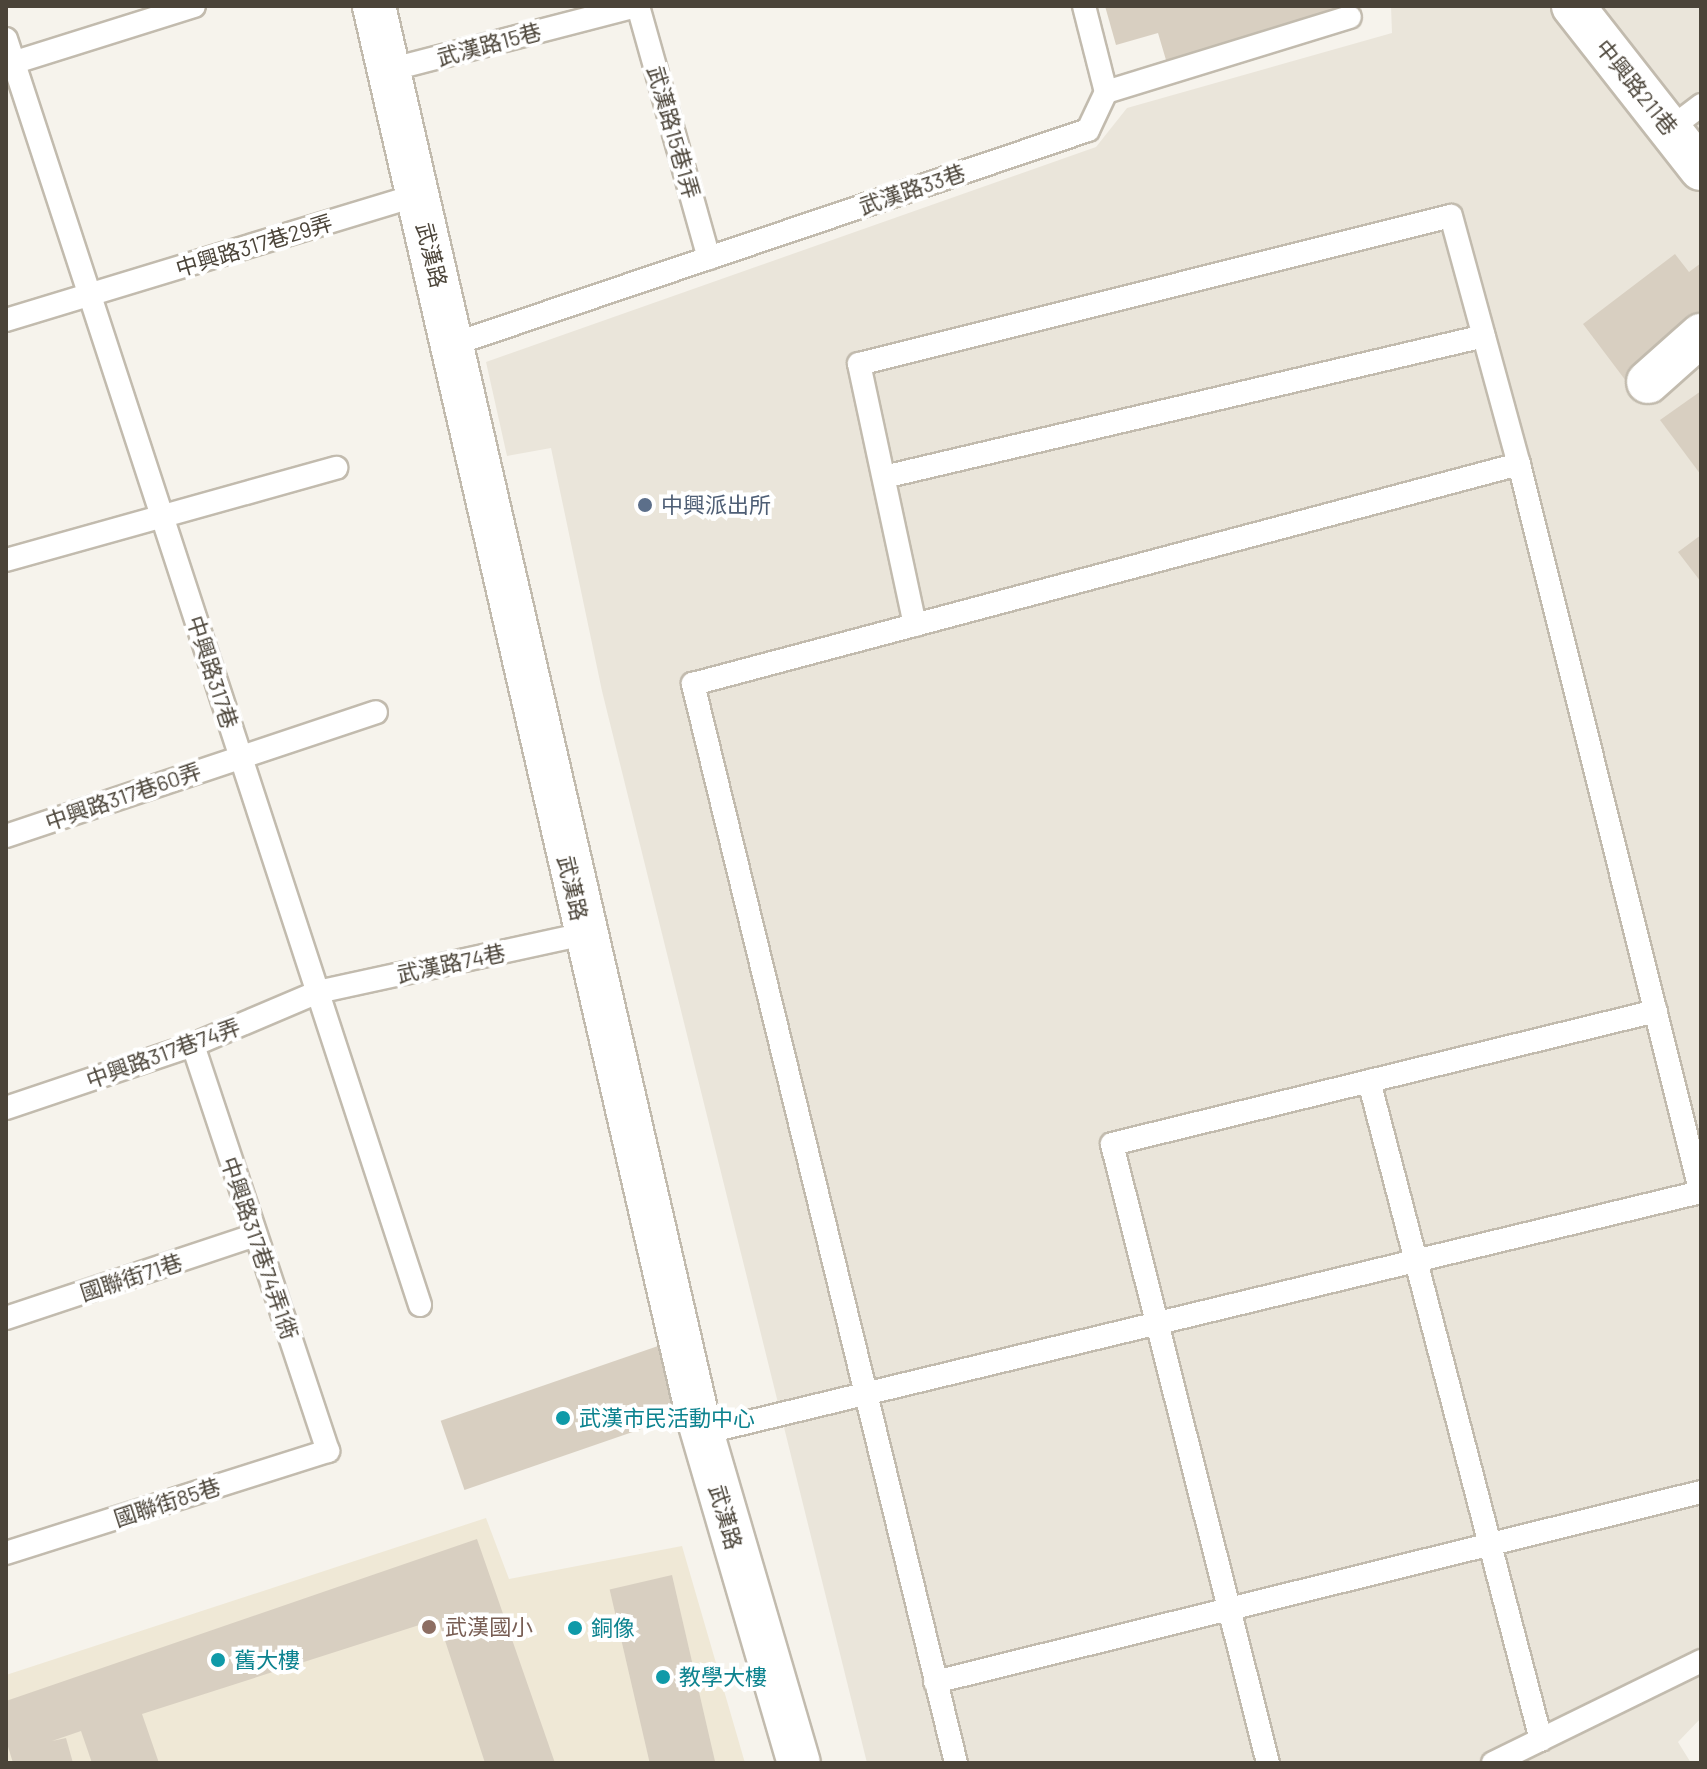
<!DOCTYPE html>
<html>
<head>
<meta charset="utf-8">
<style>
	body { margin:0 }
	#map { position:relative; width:1707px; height:1769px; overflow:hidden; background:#f6f3ec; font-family:Barlow,"Noto Sans TC",sans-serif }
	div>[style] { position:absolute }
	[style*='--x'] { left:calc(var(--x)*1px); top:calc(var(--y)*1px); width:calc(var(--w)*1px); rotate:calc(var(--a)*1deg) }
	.residential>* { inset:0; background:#eae5da }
	.education>* { inset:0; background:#efe8d6 }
	.building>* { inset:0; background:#d8cfc1; transform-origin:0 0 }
	.roads { filter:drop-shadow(2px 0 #c2bbae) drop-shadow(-2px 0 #c2bbae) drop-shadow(0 2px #c2bbae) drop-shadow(0 -2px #c2bbae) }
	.service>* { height:22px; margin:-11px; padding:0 11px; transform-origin:11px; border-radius:11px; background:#fff }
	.minor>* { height:42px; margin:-21px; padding:0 21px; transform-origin:21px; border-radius:21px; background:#fff }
	.dots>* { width:22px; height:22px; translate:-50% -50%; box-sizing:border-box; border:4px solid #fff; border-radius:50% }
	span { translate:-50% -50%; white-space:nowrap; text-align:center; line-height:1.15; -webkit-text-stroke:8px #fff; paint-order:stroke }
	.street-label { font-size:22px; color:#4b4439 }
	.service-label { font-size:22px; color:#4e5e75 }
	.left { translate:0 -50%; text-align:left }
	.culture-label { font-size:22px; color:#0d838f }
	.education-label { font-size:22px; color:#785e54 }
	.frame { position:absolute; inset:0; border:8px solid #4b4439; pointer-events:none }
</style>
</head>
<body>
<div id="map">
	<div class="residential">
		<i style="clip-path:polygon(1391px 6px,1701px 6px,1701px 1718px,1678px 1742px,1691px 1763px,867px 1763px,602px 691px,551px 448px,507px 456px,486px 362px,1096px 147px,1127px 108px,1392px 33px)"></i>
	</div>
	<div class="education">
		<i style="clip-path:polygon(486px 1518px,509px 1579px,682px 1546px,745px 1763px,6px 1763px,6px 1675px)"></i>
	</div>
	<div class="building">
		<i style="clip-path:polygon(1105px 6px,1352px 6px,1353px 7px,1166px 60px,1158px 33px,1116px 45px)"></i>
		<i style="clip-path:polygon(1675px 254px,1689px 272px,1701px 263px,1701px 325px,1626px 381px,1583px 324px)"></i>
		<i style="clip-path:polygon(1701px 391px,1701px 475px,1660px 420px)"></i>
		<i style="clip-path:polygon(1701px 535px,1701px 582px,1678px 552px)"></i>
		<i style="left:661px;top:1345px;width:73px;height:233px;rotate:71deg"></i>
		<i style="clip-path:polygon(477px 1539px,555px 1763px,485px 1763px,438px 1619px,142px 1714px,159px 1763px,92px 1763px,81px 1731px,52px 1741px,66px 1738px,73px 1763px,13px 1763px,6px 1740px,6px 1701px)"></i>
		<i style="left:672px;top:1575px;width:193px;height:64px;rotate:77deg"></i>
	</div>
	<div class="roads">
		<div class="service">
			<i style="--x:638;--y:6;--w:262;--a:74.3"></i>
			<i style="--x:1084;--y:6;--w:89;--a:75.7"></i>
			<i style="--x:6;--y:39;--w:1332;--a:71.89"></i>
			<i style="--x:6;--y:65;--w:197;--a:-17.4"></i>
			<i style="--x:389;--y:70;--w:256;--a:-14.5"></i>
			<i style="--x:1671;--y:128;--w:38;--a:-37"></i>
			<i style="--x:6;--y:320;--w:431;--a:-16.9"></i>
			<i style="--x:454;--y:344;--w:669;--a:-18.65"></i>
			<i style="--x:1088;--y:130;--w:42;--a:-64.7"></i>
			<i style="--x:1106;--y:92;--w:255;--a:-17.1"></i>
			<i style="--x:884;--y:477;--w:616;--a:-13.22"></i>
			<i style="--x:6;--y:560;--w:343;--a:-15.6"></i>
			<i style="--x:915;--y:625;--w:267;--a:-102.1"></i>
			<i style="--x:859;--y:364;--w:610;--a:-14.04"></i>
			<i style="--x:1451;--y:216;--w:257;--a:74.7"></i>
			<i style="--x:6;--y:836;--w:390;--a:-18.5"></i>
			<i style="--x:1369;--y:1081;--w:681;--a:75.37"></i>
			<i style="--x:6;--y:1108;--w:197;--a:-18.6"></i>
			<i style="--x:193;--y:1045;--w:136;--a:-23"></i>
			<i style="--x:318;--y:992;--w:272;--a:-12.3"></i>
			<i style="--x:6;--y:1318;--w:263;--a:-18.4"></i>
			<i style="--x:703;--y:1433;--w:1027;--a:-13.58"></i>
			<i style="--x:6;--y:1553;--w:338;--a:-17.6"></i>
			<i style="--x:328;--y:1451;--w:428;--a:-108.4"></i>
			<i style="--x:935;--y:1682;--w:789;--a:-13.93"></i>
			<i style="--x:956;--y:1763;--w:1111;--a:-103.7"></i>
			<i style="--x:693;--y:684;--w:855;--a:-14.91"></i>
			<i style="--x:1519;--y:464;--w:748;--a:76"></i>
			<i style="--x:1268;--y:1763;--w:638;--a:-104.15"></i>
			<i style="--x:1112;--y:1144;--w:560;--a:-13.74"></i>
			<i style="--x:1493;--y:1763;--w:232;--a:-26.1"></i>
		</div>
		<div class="minor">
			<i style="--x:374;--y:6;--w:1449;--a:77.08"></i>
			<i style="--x:698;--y:1418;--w:359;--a:73.7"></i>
			<i style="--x:1573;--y:6;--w:207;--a:51.9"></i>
			<i style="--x:1648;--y:382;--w:71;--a:-41.6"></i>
		</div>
	</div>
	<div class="dots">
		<i style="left:645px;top:505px;background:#5c6f8a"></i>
		<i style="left:563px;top:1418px;background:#0f9aa8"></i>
		<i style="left:429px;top:1627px;background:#8d6e63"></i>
		<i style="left:575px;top:1628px;background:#0f9aa8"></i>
		<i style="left:218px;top:1660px;background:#0f9aa8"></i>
		<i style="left:663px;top:1677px;background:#0f9aa8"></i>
	</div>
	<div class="street-label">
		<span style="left:489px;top:44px;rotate:-15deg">武漢路15巷</span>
		<span style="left:1637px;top:87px;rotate:51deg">中興路211巷</span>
		<span style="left:674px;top:132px;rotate:74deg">武漢路15巷1弄</span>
		<span style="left:912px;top:189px;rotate:-19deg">武漢路33巷</span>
		<span style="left:254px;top:245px;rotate:-17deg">中興路317巷29弄</span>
		<span style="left:432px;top:255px;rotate:76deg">武漢路</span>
		<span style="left:213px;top:672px;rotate:72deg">中興路317巷</span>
		<span style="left:123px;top:796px;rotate:-19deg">中興路317巷60弄</span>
		<span style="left:573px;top:888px;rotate:77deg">武漢路</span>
		<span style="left:451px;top:963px;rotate:-12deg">武漢路74巷</span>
		<span style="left:163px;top:1053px;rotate:-20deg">中興路317巷74弄</span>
		<span style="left:260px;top:1248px;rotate:71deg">中興路317巷74弄1衖</span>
		<span style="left:131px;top:1277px;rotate:-18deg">國聯街71巷</span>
		<span style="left:167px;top:1502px;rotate:-18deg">國聯街85巷</span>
		<span style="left:726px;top:1517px;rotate:74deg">武漢路</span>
	</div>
	<div class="service-label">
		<span class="left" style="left:661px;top:505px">中興派出所</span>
	</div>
	<div class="culture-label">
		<span class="left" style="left:579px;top:1418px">武漢市民活動中心</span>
		<span class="left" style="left:591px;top:1628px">銅像</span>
		<span class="left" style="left:234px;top:1660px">舊大樓</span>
		<span class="left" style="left:679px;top:1677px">教學大樓</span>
	</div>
	<div class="education-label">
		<span class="left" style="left:445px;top:1627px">武漢國小</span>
	</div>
	<div class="frame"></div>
</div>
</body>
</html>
